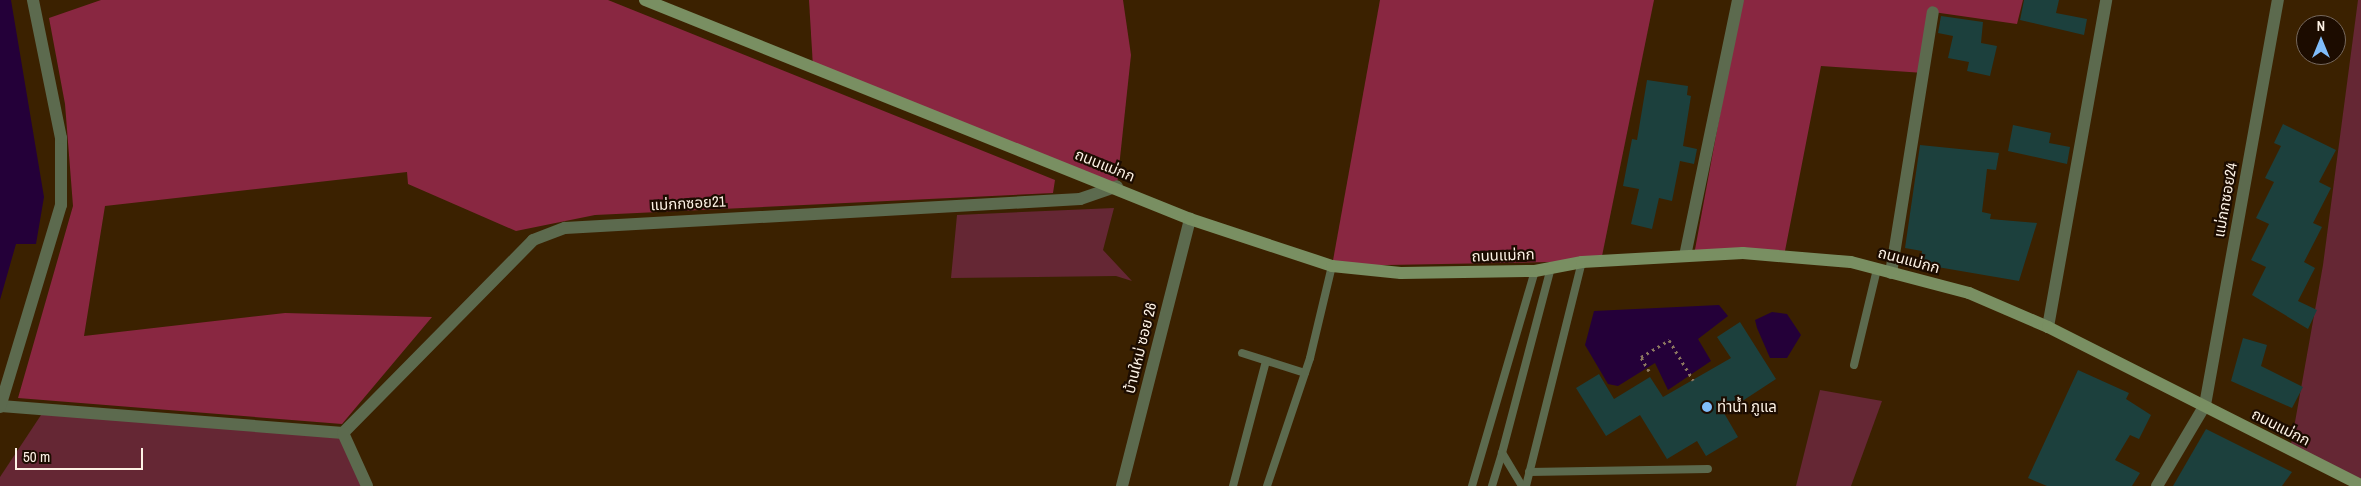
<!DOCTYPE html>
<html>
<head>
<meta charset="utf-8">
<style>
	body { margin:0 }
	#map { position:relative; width:2361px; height:486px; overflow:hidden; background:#3b2100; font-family:"Archivo Narrow","Noto Sans Thai",sans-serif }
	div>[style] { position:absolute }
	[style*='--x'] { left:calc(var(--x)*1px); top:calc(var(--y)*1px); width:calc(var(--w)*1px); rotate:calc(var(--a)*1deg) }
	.green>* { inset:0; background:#652734 }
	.forest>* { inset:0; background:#892741 }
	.water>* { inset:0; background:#240039 }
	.building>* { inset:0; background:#1c403d }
	.path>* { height:3px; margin-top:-1.5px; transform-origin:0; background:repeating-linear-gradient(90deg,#8c7860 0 2.5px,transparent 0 6.5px) }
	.lane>* { height:8px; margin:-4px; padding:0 4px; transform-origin:4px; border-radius:4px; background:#5c6a4e }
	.street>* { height:12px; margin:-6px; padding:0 6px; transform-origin:6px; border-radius:6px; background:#5c6a4e }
	.secondary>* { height:12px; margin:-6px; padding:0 6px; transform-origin:6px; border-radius:6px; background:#798f62 }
	.dots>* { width:14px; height:14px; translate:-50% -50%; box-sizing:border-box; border:2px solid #1c0c00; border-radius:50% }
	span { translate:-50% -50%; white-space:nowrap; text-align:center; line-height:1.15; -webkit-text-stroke:4.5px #1c0c00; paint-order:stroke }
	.street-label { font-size:15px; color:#fdf2e5 }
	.poi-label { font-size:15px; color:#fdf2e5 }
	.left { translate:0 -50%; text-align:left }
	.north { position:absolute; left:2296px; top:15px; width:50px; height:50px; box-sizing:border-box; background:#1c0c00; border:1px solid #76685c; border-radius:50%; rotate:0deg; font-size:14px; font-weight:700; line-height:20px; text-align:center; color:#fdf2e5 }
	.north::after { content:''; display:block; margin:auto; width:18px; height:22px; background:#80bdfa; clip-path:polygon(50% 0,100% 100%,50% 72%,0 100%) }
	.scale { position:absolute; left:15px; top:448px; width:128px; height:22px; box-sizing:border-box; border:2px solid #fdf2e5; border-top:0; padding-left:6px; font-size:15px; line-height:18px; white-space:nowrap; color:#fdf2e5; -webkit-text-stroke:4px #1c0c00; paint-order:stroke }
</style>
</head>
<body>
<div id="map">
	<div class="green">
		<i style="clip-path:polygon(2358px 0,2361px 0,2361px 483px,2290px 450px,2323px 265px)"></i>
		<i style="clip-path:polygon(1114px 208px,1103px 250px,1132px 281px,1116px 276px,951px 278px,957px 215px)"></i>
		<i style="clip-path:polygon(1820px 390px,1882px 401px,1851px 486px,1796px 486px)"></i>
		<i style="clip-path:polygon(45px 409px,343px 433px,366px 486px,0 486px,0 477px)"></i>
	</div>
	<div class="forest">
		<i style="clip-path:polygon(101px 0,608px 0,1055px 180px,1053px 193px,595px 215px,516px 231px,408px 184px,407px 172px,105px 206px,84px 336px,285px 313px,432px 317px,342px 424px,18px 398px,73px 206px,65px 104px,49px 18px)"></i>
		<i style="clip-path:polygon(809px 0,1123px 0,1131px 55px,1117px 186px,813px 67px)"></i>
		<i style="clip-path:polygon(1380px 0,1654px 0,1601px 261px,1332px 266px)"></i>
		<i style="clip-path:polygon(1741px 0,2023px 0,2017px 24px,1933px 12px,1924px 73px,1821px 66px,1784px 256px,1694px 255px)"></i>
	</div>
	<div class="water">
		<i style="clip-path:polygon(0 0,11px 0,44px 197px,36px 244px,16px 244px,0 300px)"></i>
		<i style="clip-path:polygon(1719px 305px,1728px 316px,1698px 339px,1711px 361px,1668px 390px,1655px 363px,1618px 386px,1608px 384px,1585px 345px,1594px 311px)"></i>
		<i style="clip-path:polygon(1772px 312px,1787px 314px,1801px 335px,1787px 358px,1770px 358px,1757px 328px,1755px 320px)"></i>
	</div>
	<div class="building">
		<i style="clip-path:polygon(2024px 0,2059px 0,2056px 13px,2087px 19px,2084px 35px,2020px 20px)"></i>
		<i style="clip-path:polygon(1941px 16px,1983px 22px,1981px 43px,1997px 46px,1990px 76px,1967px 71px,1969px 62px,1948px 58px,1953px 36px,1938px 33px)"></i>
		<i style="clip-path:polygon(1647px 80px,1688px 86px,1687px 95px,1691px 96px,1683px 146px,1697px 149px,1694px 164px,1680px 161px,1672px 201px,1659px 198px,1652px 229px,1631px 224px,1639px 189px,1623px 186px,1632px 139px,1637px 140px)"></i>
		<i style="clip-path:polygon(2283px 124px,2336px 150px,2319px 182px,2331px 188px,2313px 223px,2322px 227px,2304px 262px,2315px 268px,2298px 301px,2317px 310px,2308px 329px,2252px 295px,2266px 267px,2251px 260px,2269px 224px,2256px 218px,2274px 182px,2265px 178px,2281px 146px,2274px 143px)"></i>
		<i style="clip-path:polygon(2013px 125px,2051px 133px,2049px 143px,2070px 147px,2067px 164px,2008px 151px)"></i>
		<i style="clip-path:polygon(1920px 145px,1999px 153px,1996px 170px,1987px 169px,1982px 212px,1991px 214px,1990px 219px,2037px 223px,2019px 281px,1920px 264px,1922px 251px,1905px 248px)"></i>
		<i style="clip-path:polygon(1740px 322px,1776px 379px,1724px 413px,1738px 437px,1706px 456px,1697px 441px,1667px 459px,1640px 415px,1606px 436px,1576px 388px,1599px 374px,1614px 399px,1650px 377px,1663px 397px,1731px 358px,1717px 337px)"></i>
		<i style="clip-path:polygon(2243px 338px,2267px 345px,2261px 366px,2303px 387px,2292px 408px,2231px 381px)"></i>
		<i style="clip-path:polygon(2078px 370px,2129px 393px,2126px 399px,2151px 415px,2139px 439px,2130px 435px,2115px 460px,2140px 473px,2132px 486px,2047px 486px,2028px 478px)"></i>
		<i style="clip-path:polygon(2206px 429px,2292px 472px,2282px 486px,2173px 486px)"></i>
	</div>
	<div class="path">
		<i style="--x:1649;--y:371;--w:16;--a:-120"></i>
		<i style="--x:1641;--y:357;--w:33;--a:-31"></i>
		<i style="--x:1669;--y:340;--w:47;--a:59"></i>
	</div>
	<div class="lane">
		<i style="--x:1242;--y:353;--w:66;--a:17.6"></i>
		<i style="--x:1854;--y:365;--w:99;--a:-76.5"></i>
		<i style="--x:1529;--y:472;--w:179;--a:-1"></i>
		<i style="--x:1233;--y:486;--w:129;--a:-75.2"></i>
		<i style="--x:1267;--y:486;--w:135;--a:-71.4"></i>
		<i style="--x:1310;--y:358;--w:95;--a:-76.6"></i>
		<i style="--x:1472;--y:486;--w:224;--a:-73.7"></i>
		<i style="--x:1492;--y:486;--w:34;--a:-73"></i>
		<i style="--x:1522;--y:486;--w:39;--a:-121"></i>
		<i style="--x:1502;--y:453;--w:191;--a:-75.2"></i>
		<i style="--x:1526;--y:486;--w:231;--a:-76"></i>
	</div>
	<div class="street">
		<i style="--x:1685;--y:256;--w:261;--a:-78.3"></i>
		<i style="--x:1891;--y:273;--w:264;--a:-80.9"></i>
		<i style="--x:2048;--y:327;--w:332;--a:-79.9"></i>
		<i style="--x:1;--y:406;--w:343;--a:4.5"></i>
		<i style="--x:0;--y:407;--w:211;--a:-73.2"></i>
		<i style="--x:61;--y:205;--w:67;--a:-90"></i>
		<i style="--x:61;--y:138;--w:141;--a:-101.5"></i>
		<i style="--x:343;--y:433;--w:271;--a:-45.4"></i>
		<i style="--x:533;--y:240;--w:34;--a:-21"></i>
		<i style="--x:565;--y:228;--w:516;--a:-3.22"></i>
		<i style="--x:1080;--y:199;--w:39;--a:-19"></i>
		<i style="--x:343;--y:433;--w:58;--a:65.6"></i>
		<i style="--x:1122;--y:486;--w:276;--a:-75.7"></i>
		<i style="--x:2157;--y:486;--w:94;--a:-59.3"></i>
		<i style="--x:2205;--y:405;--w:412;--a:-79.8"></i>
	</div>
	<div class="secondary">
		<i style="--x:645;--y:0;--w:587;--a:21.89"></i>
		<i style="--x:1190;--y:219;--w:150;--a:18.3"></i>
		<i style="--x:1332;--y:266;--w:69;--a:5.8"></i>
		<i style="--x:1401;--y:273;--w:134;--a:-0.9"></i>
		<i style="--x:1535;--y:271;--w:48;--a:-10.8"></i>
		<i style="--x:1582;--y:262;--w:161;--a:-3.2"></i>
		<i style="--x:1743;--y:253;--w:108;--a:4.8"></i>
		<i style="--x:1851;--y:262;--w:122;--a:14.7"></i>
		<i style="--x:1969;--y:293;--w:86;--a:23.3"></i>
		<i style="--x:2048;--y:327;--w:351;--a:26.8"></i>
	</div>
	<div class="dots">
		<i style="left:1707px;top:407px;background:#80bdfa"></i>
	</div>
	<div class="street-label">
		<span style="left:1105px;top:165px;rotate:22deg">ถนนแม่กก</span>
		<span style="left:2225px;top:200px;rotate:-80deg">แม่กกซอย24</span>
		<span style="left:688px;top:203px;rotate:-3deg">แม่กกซอย21</span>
		<span style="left:1503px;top:255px;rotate:-2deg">ถนนแม่กก</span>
		<span style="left:1909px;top:260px;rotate:15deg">ถนนแม่กก</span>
		<span style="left:1140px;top:348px;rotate:-76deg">บ้านใหม่ ซอย 26</span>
		<span style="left:2281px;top:427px;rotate:27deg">ถนนแม่กก</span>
	</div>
	<div class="poi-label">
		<span class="left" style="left:1717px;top:407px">ท่าน้ำ ภูแล</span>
	</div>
	<div class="north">N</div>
	<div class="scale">50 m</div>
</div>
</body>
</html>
